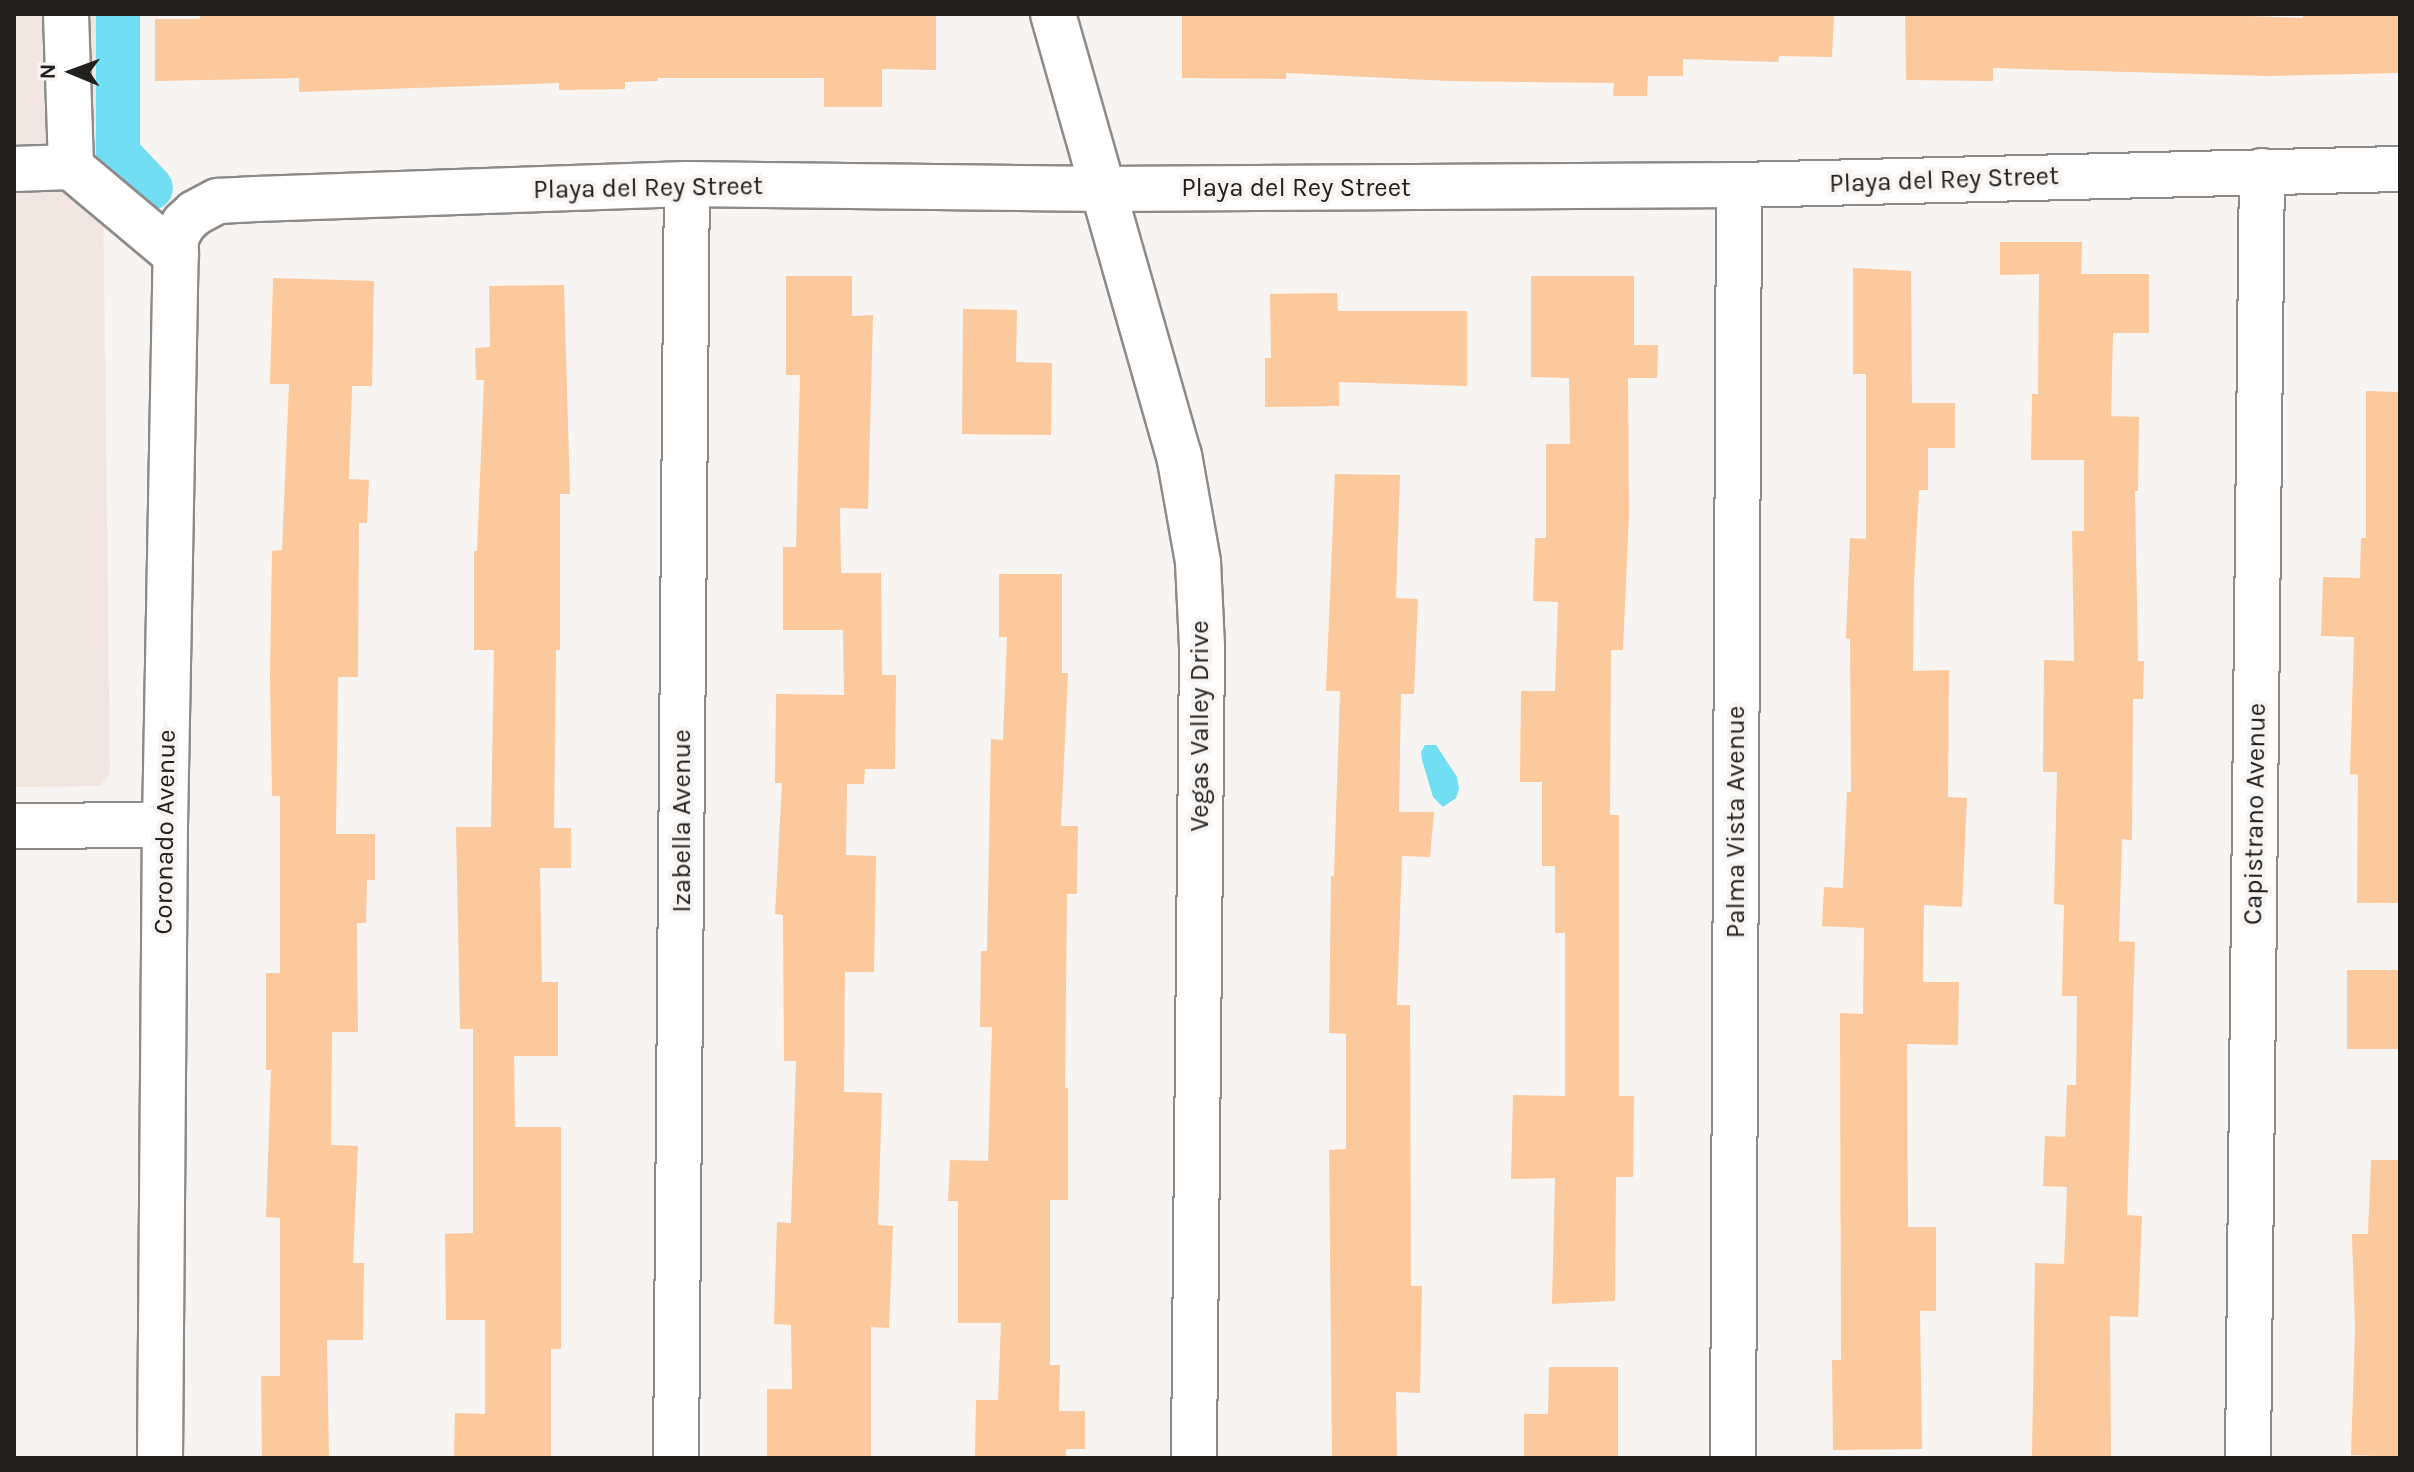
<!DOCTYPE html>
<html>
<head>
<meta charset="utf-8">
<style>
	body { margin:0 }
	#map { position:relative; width:2414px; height:1472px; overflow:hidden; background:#f7f4f2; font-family:Karla,sans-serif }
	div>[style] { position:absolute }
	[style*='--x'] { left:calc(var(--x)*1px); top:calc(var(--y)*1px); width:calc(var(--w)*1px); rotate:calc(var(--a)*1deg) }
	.built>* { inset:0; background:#f2e7e0 }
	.water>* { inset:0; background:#71def3 }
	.canal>* { height:44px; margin:-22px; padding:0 22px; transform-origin:22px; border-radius:22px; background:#71def3 }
	.building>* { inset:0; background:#fbc99b; transform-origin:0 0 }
	.roads { filter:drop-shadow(2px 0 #8d8a88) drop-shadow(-2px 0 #8d8a88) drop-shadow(0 2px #8d8a88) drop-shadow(0 -2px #8d8a88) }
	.minor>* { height:44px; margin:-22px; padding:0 22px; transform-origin:22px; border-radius:22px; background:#fff }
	span { translate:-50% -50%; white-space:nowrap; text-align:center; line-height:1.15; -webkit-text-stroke:8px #f7f4f2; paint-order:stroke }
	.street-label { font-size:26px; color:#21201f }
	.frame { position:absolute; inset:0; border:16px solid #21201f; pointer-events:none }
	.north { position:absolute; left:32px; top:32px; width:80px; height:80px; -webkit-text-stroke:6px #f7f4f2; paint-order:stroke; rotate:271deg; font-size:22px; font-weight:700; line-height:32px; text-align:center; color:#21201f }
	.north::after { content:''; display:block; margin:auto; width:28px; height:36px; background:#21201f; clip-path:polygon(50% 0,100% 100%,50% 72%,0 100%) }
</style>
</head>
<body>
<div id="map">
	<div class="built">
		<i style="clip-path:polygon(14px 14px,101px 14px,110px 774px,100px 786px,14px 787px)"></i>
	</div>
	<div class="water">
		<i style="clip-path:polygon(1425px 745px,1436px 745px,1457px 777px,1459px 789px,1456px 798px,1443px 807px,1433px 797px,1422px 760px,1421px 752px)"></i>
	</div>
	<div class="canal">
		<i style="--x:118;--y:14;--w:139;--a:90"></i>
		<i style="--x:118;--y:153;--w:48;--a:46.7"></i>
	</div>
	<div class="building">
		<i style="clip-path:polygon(200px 14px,936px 14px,936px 70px,882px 69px,882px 107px,824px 107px,824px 78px,658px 78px,658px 81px,625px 82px,625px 89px,559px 90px,559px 83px,299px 92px,299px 78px,155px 81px,155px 19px,200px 19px)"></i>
		<i style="clip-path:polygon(1182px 14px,1834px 14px,1832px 57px,1779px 56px,1778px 62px,1683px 59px,1683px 76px,1648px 76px,1647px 96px,1613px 96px,1614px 83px,1449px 81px,1286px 73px,1286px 79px,1182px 78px)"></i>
		<i style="clip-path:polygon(1905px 14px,2197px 14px,2303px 18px,2303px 14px,2400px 14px,2400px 73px,2268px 76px,1993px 68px,1993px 81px,1906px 80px)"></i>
		<i style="clip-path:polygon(2000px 242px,2082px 242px,2081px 274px,2149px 274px,2149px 333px,2113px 333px,2111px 416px,2139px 417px,2138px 491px,2135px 491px,2138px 661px,2144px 661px,2143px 699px,2133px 699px,2132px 840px,2122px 839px,2119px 941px,2135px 942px,2127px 1215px,2142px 1216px,2138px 1317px,2110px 1316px,2111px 1458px,2032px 1458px,2035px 1263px,2064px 1264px,2067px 1187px,2043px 1186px,2045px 1136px,2065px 1137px,2067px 1085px,2076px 1085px,2077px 996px,2062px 996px,2064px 905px,2054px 904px,2057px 772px,2043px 772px,2044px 660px,2074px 661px,2072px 531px,2084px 531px,2084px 460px,2031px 460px,2032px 394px,2038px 394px,2039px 274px,2000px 275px)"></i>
		<i style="clip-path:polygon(1853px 268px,1911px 271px,1912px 403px,1955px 403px,1955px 448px,1928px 448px,1928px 490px,1919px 490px,1914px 582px,1913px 671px,1949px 670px,1948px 797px,1967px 798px,1962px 907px,1924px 905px,1923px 982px,1959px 982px,1958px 1045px,1907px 1044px,1908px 1227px,1936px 1227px,1936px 1311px,1920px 1311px,1922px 1449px,1833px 1450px,1832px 1360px,1841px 1360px,1840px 1013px,1863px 1014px,1864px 928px,1822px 926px,1824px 887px,1843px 888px,1847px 792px,1851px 792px,1850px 639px,1846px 638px,1850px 538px,1866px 539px,1866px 374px,1853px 374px)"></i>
		<i style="clip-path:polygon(786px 276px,852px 276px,852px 316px,873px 315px,868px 509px,840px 508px,841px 573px,881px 573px,882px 675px,896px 675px,895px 769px,865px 769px,864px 784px,847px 784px,846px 855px,876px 856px,874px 972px,845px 972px,844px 1092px,882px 1093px,878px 1225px,893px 1226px,889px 1328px,871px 1327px,871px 1458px,767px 1458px,767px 1389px,792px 1389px,791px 1325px,774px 1324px,777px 1222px,791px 1223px,796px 1061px,784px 1061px,783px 915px,775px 914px,782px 783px,775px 783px,776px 694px,844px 695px,843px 630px,783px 630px,783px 547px,796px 547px,800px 375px,786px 375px)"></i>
		<i style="clip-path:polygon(1531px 276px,1634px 276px,1634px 345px,1658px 345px,1657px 378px,1628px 378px,1629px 514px,1623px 650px,1611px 650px,1610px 815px,1619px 815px,1619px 1096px,1634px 1096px,1633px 1177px,1616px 1177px,1615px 1301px,1552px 1304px,1555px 1178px,1511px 1179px,1513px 1095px,1565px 1096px,1565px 933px,1555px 933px,1555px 866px,1542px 866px,1542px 782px,1520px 782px,1521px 691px,1555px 691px,1558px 602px,1533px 601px,1535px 538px,1546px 538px,1546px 444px,1570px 444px,1569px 378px,1531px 377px)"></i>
		<i style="clip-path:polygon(273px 278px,374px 281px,372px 386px,352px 386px,349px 479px,369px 480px,367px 523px,359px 523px,358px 677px,338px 677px,336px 834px,375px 834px,375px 880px,367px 880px,366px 923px,357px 923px,358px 1032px,332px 1032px,331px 1145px,358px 1146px,353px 1263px,364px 1263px,363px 1340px,327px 1340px,329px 1458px,262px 1458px,261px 1376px,280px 1376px,280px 1218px,266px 1217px,271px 1070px,266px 1070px,266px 973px,280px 973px,280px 796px,272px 796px,270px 676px,272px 551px,282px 550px,289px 384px,270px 384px)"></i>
		<i style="clip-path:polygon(564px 285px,570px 494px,560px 494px,560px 650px,556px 650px,554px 828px,571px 828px,571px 868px,540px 868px,542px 982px,558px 982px,558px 1056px,514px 1056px,515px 1127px,561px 1127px,561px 1349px,551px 1349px,551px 1458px,454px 1458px,455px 1413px,485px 1414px,485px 1320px,446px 1320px,445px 1234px,473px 1233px,473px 1029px,460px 1029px,456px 827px,491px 827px,494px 650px,474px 650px,474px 551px,477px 551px,484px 380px,476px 380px,475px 348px,490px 347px,489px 286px)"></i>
		<i style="clip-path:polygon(1337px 293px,1338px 311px,1467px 311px,1467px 386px,1339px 382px,1339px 406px,1265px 407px,1265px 358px,1271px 358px,1270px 294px)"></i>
		<i style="clip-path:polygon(963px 309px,1017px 310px,1016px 362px,1052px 363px,1051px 435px,962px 434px)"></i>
		<i style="clip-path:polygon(2366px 391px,2400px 392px,2400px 903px,2357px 903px,2358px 775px,2350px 774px,2354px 637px,2321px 636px,2323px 577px,2360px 578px,2361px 538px,2366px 538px)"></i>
		<i style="clip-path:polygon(1335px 474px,1400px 475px,1396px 598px,1418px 599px,1414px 694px,1401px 694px,1399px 812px,1434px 812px,1430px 857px,1402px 856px,1397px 1005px,1410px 1005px,1411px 1286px,1422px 1286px,1420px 1393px,1396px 1392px,1397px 1458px,1332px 1458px,1329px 1150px,1346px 1149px,1346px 1034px,1329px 1033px,1331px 876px,1334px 876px,1340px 691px,1326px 691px)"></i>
		<i style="clip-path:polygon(999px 574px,1062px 574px,1062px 673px,1068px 673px,1061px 826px,1078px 826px,1077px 894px,1067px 894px,1065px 1088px,1068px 1088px,1068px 1200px,1050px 1200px,1050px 1365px,1060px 1365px,1059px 1411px,1085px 1411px,1085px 1449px,1066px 1449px,1066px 1458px,975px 1458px,976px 1400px,998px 1400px,1001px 1323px,958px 1323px,958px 1201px,948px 1201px,950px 1160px,988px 1161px,992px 1027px,980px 1027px,981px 951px,987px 951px,991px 739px,1003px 740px,1007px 637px,999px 637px)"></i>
		<i style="left:2347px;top:970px;width:53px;height:79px"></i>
		<i style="clip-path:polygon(2371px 1160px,2400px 1160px,2400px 1457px,2351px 1455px,2355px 1329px,2352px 1234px,2368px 1234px)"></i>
		<i style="clip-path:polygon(1549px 1367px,1618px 1367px,1618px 1458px,1524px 1458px,1524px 1414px,1548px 1414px)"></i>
	</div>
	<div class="roads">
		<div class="minor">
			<i style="--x:66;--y:14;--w:153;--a:88.1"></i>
			<i style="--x:1053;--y:14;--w:459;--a:74.1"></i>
			<i style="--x:1179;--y:455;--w:109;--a:79.9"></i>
			<i style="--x:1198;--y:562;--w:85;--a:87.3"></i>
			<i style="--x:1202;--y:647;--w:811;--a:90.57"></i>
			<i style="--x:14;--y:169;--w:57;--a:-2"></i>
			<i style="--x:71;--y:167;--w:137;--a:40"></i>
			<i style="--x:14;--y:826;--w:151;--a:-0.4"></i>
			<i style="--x:160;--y:1458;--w:633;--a:-89.55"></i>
			<i style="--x:165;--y:825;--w:588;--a:-88.93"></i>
			<i style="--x:176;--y:237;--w:16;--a:-60"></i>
			<i style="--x:184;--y:223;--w:15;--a:-42"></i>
			<i style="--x:195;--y:213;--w:26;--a:-28"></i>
			<i style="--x:218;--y:201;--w:38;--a:-3"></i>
			<i style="--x:256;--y:199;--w:431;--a:-2"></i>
			<i style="--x:687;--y:184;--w:417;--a:0.7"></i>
			<i style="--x:1104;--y:189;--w:635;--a:-0.36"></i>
			<i style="--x:1739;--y:185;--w:661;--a:-1.39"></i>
			<i style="--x:676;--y:1458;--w:1274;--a:-89.51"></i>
			<i style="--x:1733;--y:1458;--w:1273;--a:-89.73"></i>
			<i style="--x:2248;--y:1458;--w:1287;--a:-89.38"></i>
		</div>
	</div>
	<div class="street-label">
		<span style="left:1944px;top:180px;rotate:-2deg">Playa del Rey Street</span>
		<span style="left:648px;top:188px;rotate:-1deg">Playa del Rey Street</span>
		<span style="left:1296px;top:188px">Playa del Rey Street</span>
		<span style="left:1200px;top:726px;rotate:-90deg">Vegas Valley Drive</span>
		<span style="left:2255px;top:814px;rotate:-89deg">Capistrano Avenue</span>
		<span style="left:682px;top:821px;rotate:-90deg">Izabella Avenue</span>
		<span style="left:1736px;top:822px;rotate:-90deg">Palma Vista Avenue</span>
		<span style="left:165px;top:832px;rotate:-89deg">Coronado Avenue</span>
	</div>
	<div class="frame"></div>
	<div class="north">N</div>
</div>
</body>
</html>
